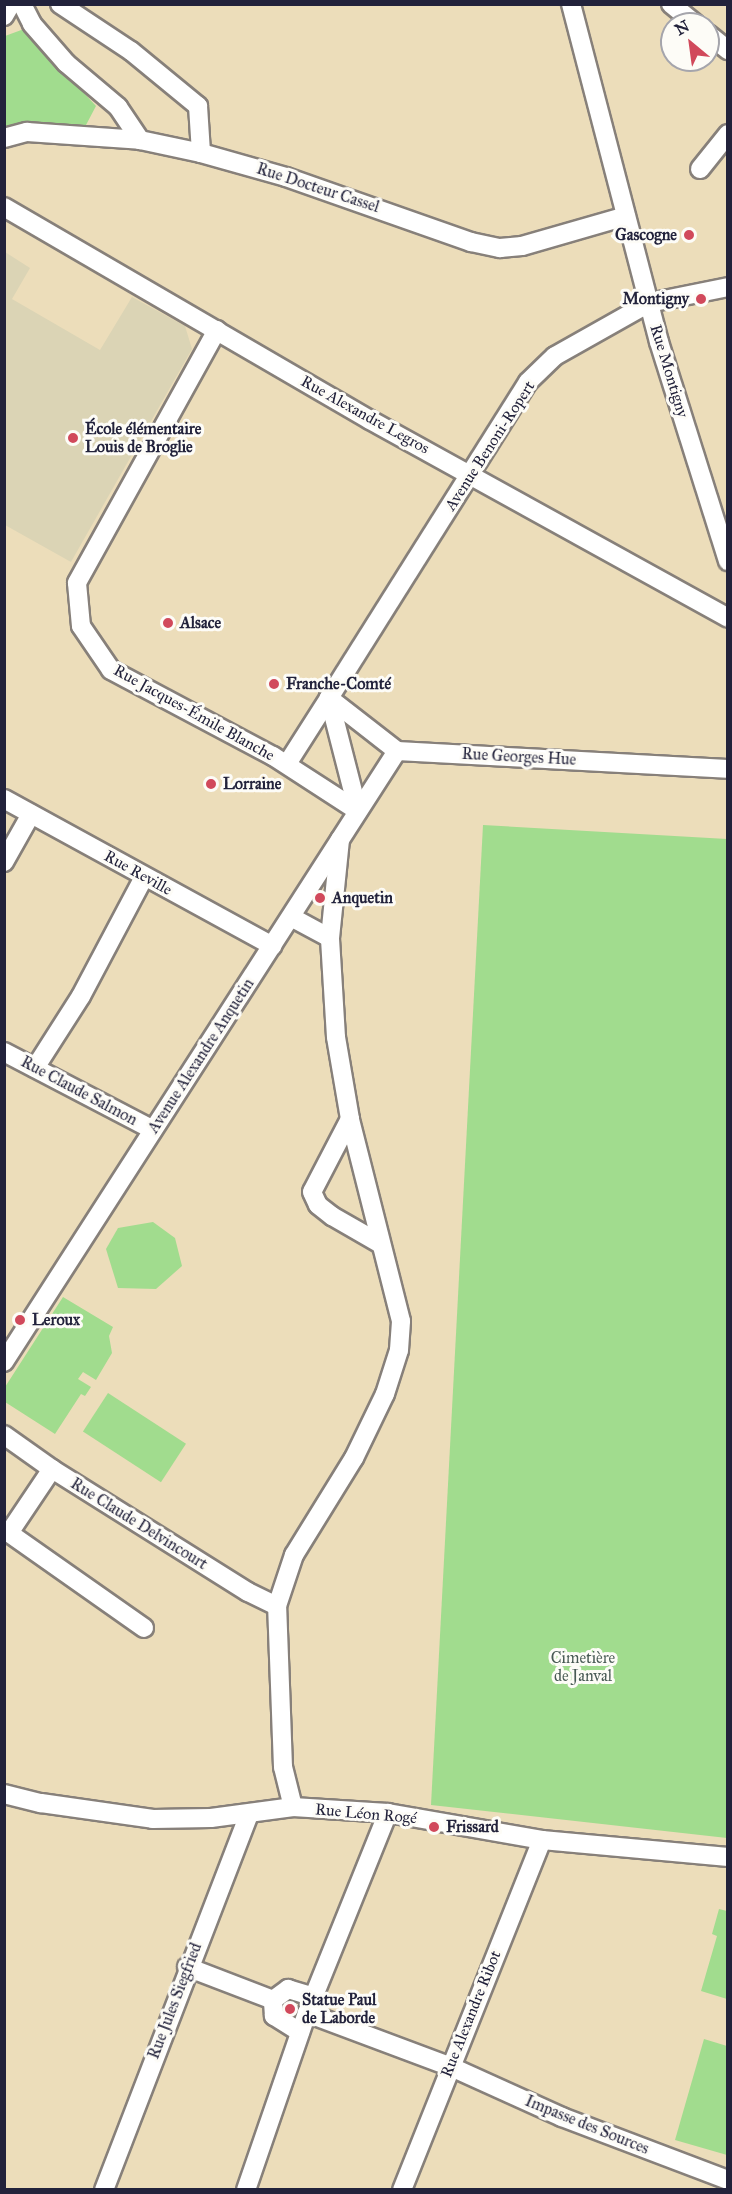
<!DOCTYPE html>
<html>
<head>
<meta charset="utf-8">
<style>
	body { margin:0 }
	#map { position:relative; width:732px; height:2194px; overflow:hidden; background:#ecddba; font-family:"IM FELL Great Primer",serif }
	div>[style] { position:absolute }
	[style*='--x'] { left:calc(var(--x)*1px); top:calc(var(--y)*1px); width:calc(var(--w)*1px); rotate:calc(var(--a)*1deg) }
	.built>* { inset:0; background:#dbd4b5 }
	.green>* { inset:0; background:#a1dc8e; transform-origin:0 0 }
	.roads { filter:drop-shadow(2px 0 #87807a) drop-shadow(-2px 0 #87807a) drop-shadow(0 2px #87807a) drop-shadow(0 -2px #87807a) }
	.street>* { height:18px; margin:-9px; padding:0 9px; transform-origin:9px; border-radius:9px; background:#fff }
	.dots>* { width:16px; height:16px; translate:-50% -50%; box-sizing:border-box; border:3px solid #fdfcf7; border-radius:50% }
	span { translate:-50% -50%; white-space:nowrap; text-align:center; line-height:1.15; -webkit-text-stroke:6px #fdfcf7; paint-order:stroke }
	.street-label { font-size:16px; color:#22223b }
	.poi-label { font-size:16px; color:#22223b; font-weight:700 }
	.right { translate:-100% -50%; text-align:right }
	.left { translate:0 -50%; text-align:left }
	.park-label { font-size:16px; color:#485a54 }
	.frame { position:absolute; inset:0; border:6px solid #22223b; pointer-events:none }
	.north { position:absolute; left:660px; top:12px; width:60px; height:60px; box-sizing:border-box; background:#fdfcf7; border:2px solid #a5a5ac; border-radius:50%; rotate:331deg; font-size:16px; font-weight:700; line-height:24px; text-align:center; color:#22223b }
	.north::after { content:''; display:block; margin:auto; width:21px; height:27px; background:#d1495b; clip-path:polygon(50% 0,100% 100%,50% 72%,0 100%) }
</style>
</head>
<body>
<div id="map">
	<div class="built">
		<i style="clip-path:polygon(5px 252px,30px 268px,12px 299px,100px 350px,132px 297px,185px 326px,192px 349px,71px 562px,5px 525px)"></i>
	</div>
	<div class="green">
		<i style="clip-path:polygon(24px 29px,96px 106px,86px 125px,34px 123px,5px 129px,5px 36px)"></i>
		<i style="clip-path:polygon(483px 825px,727px 839px,727px 1838px,431px 1805px)"></i>
		<i style="clip-path:polygon(153px 1222px,175px 1238px,182px 1266px,156px 1289px,118px 1288px,106px 1249px,118px 1228px)"></i>
		<i style="clip-path:polygon(63px 1297px,113px 1327px,109px 1336px,112px 1353px,96px 1380px,83px 1372px,78px 1379px,91px 1387px,85px 1396px,81px 1394px,55px 1434px,5px 1402px,5px 1387px)"></i>
		<i style="left:108px;top:1393px;width:93px;height:46px;rotate:33deg"></i>
		<i style="clip-path:polygon(719px 1909px,727px 1911px,727px 1999px,701px 1991px,717px 1936px,712px 1934px)"></i>
		<i style="clip-path:polygon(704px 2039px,727px 2046px,727px 2155px,675px 2140px)"></i>
	</div>
	<div class="roads">
		<div class="street">
			<i style="--x:22;--y:4;--w:22;--a:63"></i>
			<i style="--x:32;--y:24;--w:52;--a:48.9"></i>
			<i style="--x:66;--y:63;--w:68;--a:40.2"></i>
			<i style="--x:118;--y:107;--w:40;--a:56"></i>
			<i style="--x:60;--y:4;--w:85;--a:33.5"></i>
			<i style="--x:131;--y:51;--w:87;--a:39.4"></i>
			<i style="--x:198;--y:106;--w:47;--a:86.3"></i>
			<i style="--x:571;--y:4;--w:349;--a:75.4"></i>
			<i style="--x:659;--y:342;--w:230;--a:72.5"></i>
			<i style="--x:671;--y:4;--w:32;--a:39"></i>
			<i style="--x:4;--y:16;--w:14;--a:-60"></i>
			<i style="--x:708;--y:34;--w:26;--a:39"></i>
			<i style="--x:4;--y:138;--w:24;--a:-15"></i>
			<i style="--x:27;--y:132;--w:113;--a:4"></i>
			<i style="--x:140;--y:140;--w:62;--a:12"></i>
			<i style="--x:201;--y:153;--w:88;--a:15.8"></i>
			<i style="--x:286;--y:177;--w:196;--a:19.4"></i>
			<i style="--x:471;--y:242;--w:30;--a:12"></i>
			<i style="--x:500;--y:248;--w:22;--a:-5"></i>
			<i style="--x:522;--y:246;--w:108;--a:-16.1"></i>
			<i style="--x:700;--y:169;--w:45;--a:-51.3"></i>
			<i style="--x:4;--y:207;--w:423;--a:30.2"></i>
			<i style="--x:370;--y:420;--w:409;--a:28.9"></i>
			<i style="--x:217;--y:330;--w:289;--a:119"></i>
			<i style="--x:77;--y:583;--w:43;--a:84.7"></i>
			<i style="--x:81;--y:626;--w:53;--a:55.7"></i>
			<i style="--x:111;--y:670;--w:183;--a:28"></i>
			<i style="--x:273;--y:756;--w:101;--a:32.9"></i>
			<i style="--x:287;--y:764;--w:78;--a:-57.5"></i>
			<i style="--x:329;--y:698;--w:86;--a:37.9"></i>
			<i style="--x:397;--y:751;--w:331;--a:3.1"></i>
			<i style="--x:4;--y:799;--w:306;--a:28.7"></i>
			<i style="--x:358;--y:811;--w:117;--a:-104.4"></i>
			<i style="--x:329;--y:698;--w:373;--a:-57.8"></i>
			<i style="--x:528;--y:382;--w:37;--a:-44"></i>
			<i style="--x:555;--y:356;--w:108;--a:-29.4"></i>
			<i style="--x:649;--y:303;--w:81;--a:-11.4"></i>
			<i style="--x:4;--y:862;--w:55;--a:-60.6"></i>
			<i style="--x:291;--y:917;--w:44;--a:28.3"></i>
			<i style="--x:4;--y:1052;--w:168;--a:27.6"></i>
			<i style="--x:35;--y:1068;--w:85;--a:-57.4"></i>
			<i style="--x:81;--y:996;--w:135;--a:-62.1"></i>
			<i style="--x:350;--y:1119;--w:82;--a:117.5"></i>
			<i style="--x:312;--y:1192;--w:14;--a:65"></i>
			<i style="--x:318;--y:1205;--w:18;--a:38"></i>
			<i style="--x:332;--y:1216;--w:54;--a:29.9"></i>
			<i style="--x:4;--y:1362;--w:726;--a:-57.25"></i>
			<i style="--x:4;--y:1435;--w:59;--a:35.3"></i>
			<i style="--x:52;--y:1469;--w:231;--a:32.1"></i>
			<i style="--x:248;--y:1592;--w:32;--a:26"></i>
			<i style="--x:4;--y:1530;--w:6;--a:31"></i>
			<i style="--x:9;--y:1533;--w:77;--a:-56.1"></i>
			<i style="--x:9;--y:1533;--w:165;--a:35.1"></i>
			<i style="--x:4;--y:1794;--w:38;--a:14"></i>
			<i style="--x:41;--y:1803;--w:113;--a:8.1"></i>
			<i style="--x:153;--y:1819;--w:58;--a:-1"></i>
			<i style="--x:211;--y:1818;--w:83;--a:-7.6"></i>
			<i style="--x:293;--y:1807;--w:95;--a:3.6"></i>
			<i style="--x:388;--y:1813;--w:156;--a:9.9"></i>
			<i style="--x:542;--y:1840;--w:187;--a:5.2"></i>
			<i style="--x:293;--y:1807;--w:41;--a:-104"></i>
			<i style="--x:283;--y:1767;--w:161;--a:-92.1"></i>
			<i style="--x:277;--y:1606;--w:54;--a:-71.6"></i>
			<i style="--x:294;--y:1555;--w:114;--a:-58.3"></i>
			<i style="--x:354;--y:1458;--w:71;--a:-64.2"></i>
			<i style="--x:385;--y:1394;--w:46;--a:-72.3"></i>
			<i style="--x:399;--y:1350;--w:29;--a:-86"></i>
			<i style="--x:401;--y:1321;--w:208;--a:-104.2"></i>
			<i style="--x:350;--y:1119;--w:83;--a:-99.7"></i>
			<i style="--x:336;--y:1037;--w:99;--a:-93.5"></i>
			<i style="--x:330;--y:938;--w:99;--a:-84.2"></i>
			<i style="--x:187;--y:1967;--w:92;--a:21"></i>
			<i style="--x:307;--y:2013;--w:152;--a:20.5"></i>
			<i style="--x:449;--y:2066;--w:124;--a:24.3"></i>
			<i style="--x:562;--y:2117;--w:178;--a:20.8"></i>
			<i style="--x:300;--y:2032;--w:31;--a:-148"></i>
			<i style="--x:274;--y:2016;--w:16;--a:-94"></i>
			<i style="--x:273;--y:2000;--w:19;--a:-36"></i>
			<i style="--x:288;--y:1989;--w:27;--a:17"></i>
			<i style="--x:104;--y:2190;--w:403;--a:-68.9"></i>
			<i style="--x:246;--y:2190;--w:187;--a:-71"></i>
			<i style="--x:307;--y:2013;--w:216;--a:-68"></i>
			<i style="--x:402;--y:2190;--w:377;--a:-68.2"></i>
		</div>
	</div>
	<div class="dots">
		<i style="left:689px;top:235px;background:#d1495b"></i>
		<i style="left:701px;top:299px;background:#d1495b"></i>
		<i style="left:73px;top:438px;background:#d1495b"></i>
		<i style="left:168px;top:623px;background:#d1495b"></i>
		<i style="left:274px;top:684px;background:#d1495b"></i>
		<i style="left:211px;top:784px;background:#d1495b"></i>
		<i style="left:320px;top:898px;background:#d1495b"></i>
		<i style="left:20px;top:1320px;background:#d1495b"></i>
		<i style="left:434px;top:1827px;background:#d1495b"></i>
		<i style="left:290px;top:2009px;background:#d1495b"></i>
	</div>
	<div class="street-label">
		<span style="left:318px;top:188px;rotate:18deg">Rue Docteur Cassel</span>
		<span style="left:669px;top:371px;rotate:73deg">Rue Montigny</span>
		<span style="left:365px;top:415px;rotate:29deg">Rue Alexandre Legros</span>
		<span style="left:490px;top:446px;rotate:-57deg">Avenue Benoni-Ropert</span>
		<span style="left:194px;top:713px;rotate:29deg">Rue Jacques-Émile Blanche</span>
		<span style="left:519px;top:757px;rotate:3deg">Rue Georges Hue</span>
		<span style="left:138px;top:873px;rotate:29deg">Rue Reville</span>
		<span style="left:201px;top:1056px;rotate:-57deg">Avenue Alexandre Anquetin</span>
		<span style="left:79px;top:1091px;rotate:28deg">Rue Claude Salmon</span>
		<span style="left:139px;top:1524px;rotate:32deg">Rue Claude Delvincourt</span>
		<span style="left:366px;top:1814px;rotate:5deg">Rue Léon Rogé</span>
		<span style="left:175px;top:2001px;rotate:-69deg">Rue Jules Siegfried</span>
		<span style="left:471px;top:2014px;rotate:-68deg">Rue Alexandre Ribot</span>
		<span style="left:587px;top:2125px;rotate:22deg">Impasse des Sources</span>
	</div>
	<div class="poi-label">
		<span class="right" style="left:677px;top:235px">Gascogne</span>
		<span class="right" style="left:689px;top:299px">Montigny</span>
		<span class="left" style="left:85px;top:438px">École élémentaire<br>Louis de Broglie</span>
		<span class="left" style="left:180px;top:623px">Alsace</span>
		<span class="left" style="left:286px;top:684px">Franche-Comté</span>
		<span class="left" style="left:223px;top:784px">Lorraine</span>
		<span class="left" style="left:332px;top:898px">Anquetin</span>
		<span class="left" style="left:32px;top:1320px">Leroux</span>
		<span class="left" style="left:446px;top:1827px">Frissard</span>
		<span class="left" style="left:302px;top:2009px">Statue Paul<br>de Laborde</span>
	</div>
	<div class="park-label">
		<span style="left:583px;top:1667px">Cimetière<br>de Janval</span>
	</div>
	<div class="frame"></div>
	<div class="north">N</div>
</div>
</body>
</html>
